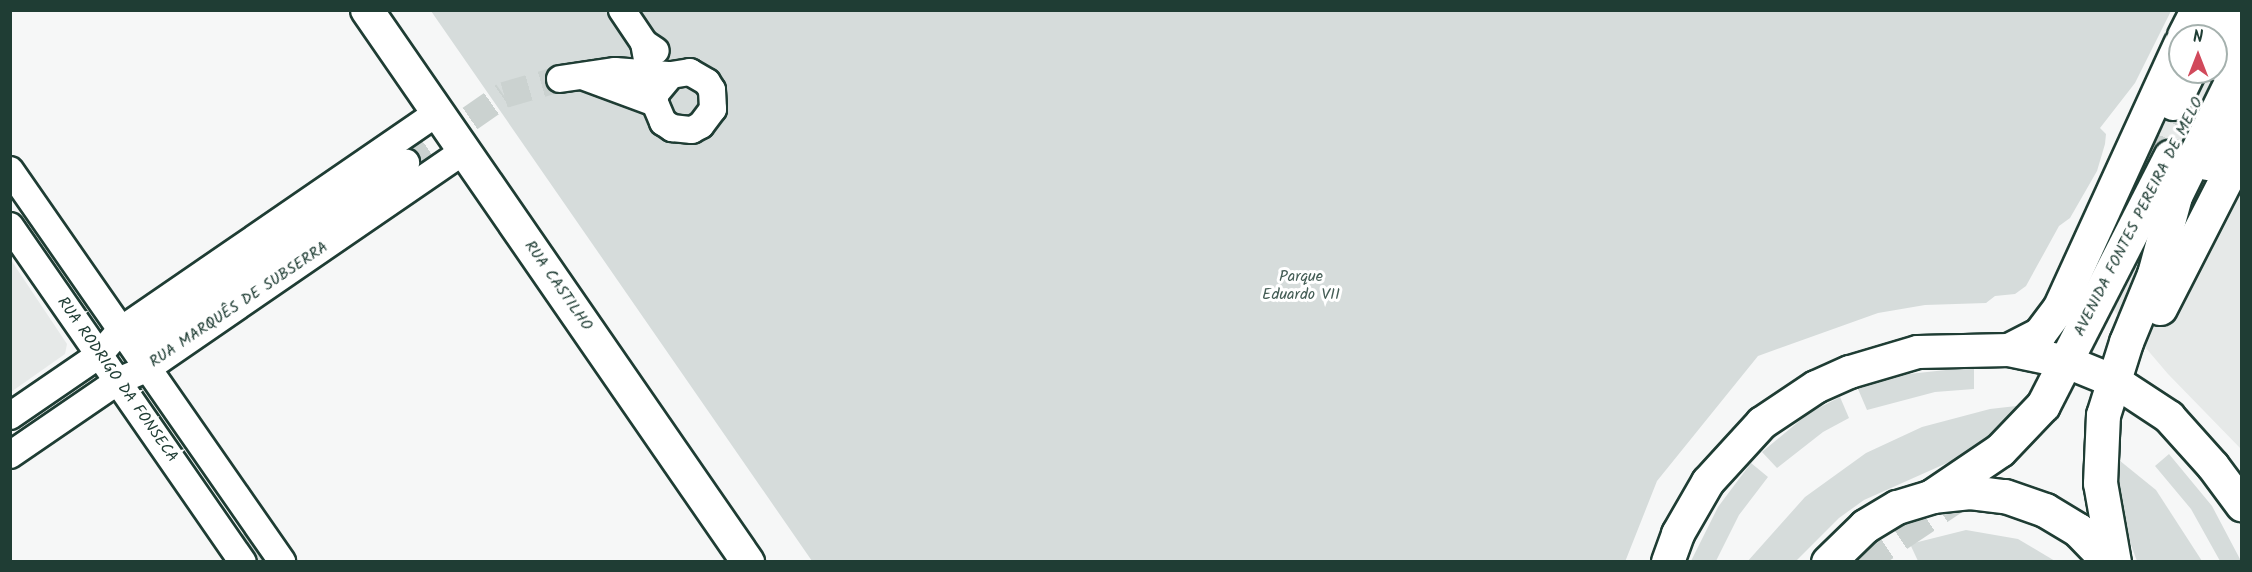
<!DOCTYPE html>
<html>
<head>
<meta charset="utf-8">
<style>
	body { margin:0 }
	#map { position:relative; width:2252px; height:572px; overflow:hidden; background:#f6f7f7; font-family:Kalam,sans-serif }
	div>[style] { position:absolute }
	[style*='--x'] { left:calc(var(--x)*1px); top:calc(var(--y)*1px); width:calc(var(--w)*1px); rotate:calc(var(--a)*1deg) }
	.built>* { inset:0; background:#e6e9e8 }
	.green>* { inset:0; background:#d6dcdb }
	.minor-tunnel>* { height:26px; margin-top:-13px; transform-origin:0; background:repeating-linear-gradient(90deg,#cbd2d0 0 26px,transparent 0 39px) }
	.trunk-tunnel>* { height:33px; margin-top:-16.5px; transform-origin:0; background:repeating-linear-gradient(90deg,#cbd2d0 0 33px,transparent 0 49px) }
	.roads { filter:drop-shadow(2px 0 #1f3d34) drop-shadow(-2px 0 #1f3d34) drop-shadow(0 2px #1f3d34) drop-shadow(0 -2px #1f3d34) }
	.minor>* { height:26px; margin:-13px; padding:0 13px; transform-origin:13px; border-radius:13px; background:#fff }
	.tertiary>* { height:32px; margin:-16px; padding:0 16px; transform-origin:16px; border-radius:16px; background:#fff }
	.primary>* { height:33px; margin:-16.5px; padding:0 16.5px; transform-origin:16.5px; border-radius:16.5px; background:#fff }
	.trunk>* { height:33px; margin:-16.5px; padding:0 16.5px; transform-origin:16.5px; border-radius:16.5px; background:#fff }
	span { translate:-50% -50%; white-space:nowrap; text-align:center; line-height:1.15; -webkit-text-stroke:6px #fff; paint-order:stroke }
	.street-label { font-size:16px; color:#1f3d34 }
	.park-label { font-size:16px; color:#445d55 }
	.frame { position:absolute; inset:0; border:12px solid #1f3d34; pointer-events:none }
	.north { position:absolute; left:2168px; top:24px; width:60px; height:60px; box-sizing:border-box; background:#fff; border:2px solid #a5b1ae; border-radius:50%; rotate:0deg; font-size:16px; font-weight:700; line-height:24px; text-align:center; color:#1f3d34 }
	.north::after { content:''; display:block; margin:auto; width:21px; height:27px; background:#d1495b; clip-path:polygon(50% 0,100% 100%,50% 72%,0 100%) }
</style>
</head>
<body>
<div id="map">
	<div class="built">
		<i style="clip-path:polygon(evenodd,2189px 11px,2241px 11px,2241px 449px,2168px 374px,2070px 259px,2189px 11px,2180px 36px,2216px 36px,2216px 72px,2180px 72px,2180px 36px)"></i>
		<i style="clip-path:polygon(11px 260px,67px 344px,65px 354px,11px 392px)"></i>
	</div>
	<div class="green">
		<i style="clip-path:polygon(431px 11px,2171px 11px,2135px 83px,2100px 128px,2106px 134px,2105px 144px,2097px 171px,2070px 218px,2059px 226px,2026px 286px,2015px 294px,1995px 296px,1986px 303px,1925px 305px,1878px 313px,1758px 356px,1657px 481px,1625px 562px,812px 561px)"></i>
		<i style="clip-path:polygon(1974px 367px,1974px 389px,1935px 392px,1867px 410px,1858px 389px,1899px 375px)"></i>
		<i style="clip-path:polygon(1840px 397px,1849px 418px,1823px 432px,1777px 468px,1762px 452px,1809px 413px)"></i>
		<i style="clip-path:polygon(2025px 405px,1994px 433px,1956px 459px,1864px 500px,1839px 518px,1796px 561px,1747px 562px,1805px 497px,1866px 453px,1922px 427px,1990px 409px)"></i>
		<i style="clip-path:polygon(2169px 454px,2212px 506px,2241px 561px,2220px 561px,2191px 509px,2155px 466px)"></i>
		<i style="clip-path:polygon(2114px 456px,2156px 490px,2202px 561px,2137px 561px,2118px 510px)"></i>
		<i style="clip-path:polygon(1751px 463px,1768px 477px,1739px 515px,1716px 561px,1691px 561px,1718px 507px)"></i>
		<i style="clip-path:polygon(1966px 530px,2018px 539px,2055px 561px,1918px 561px,1910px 544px)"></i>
		<i style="clip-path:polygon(247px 531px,273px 561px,251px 561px,239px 536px)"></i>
	</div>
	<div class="minor-tunnel">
		<i style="--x:406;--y:163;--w:119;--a:-34.8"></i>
		<i style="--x:504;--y:95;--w:58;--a:-15.9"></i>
	</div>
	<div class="trunk-tunnel">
		<i style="--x:2082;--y:297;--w:214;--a:-64.9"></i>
		<i style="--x:1857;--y:562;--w:126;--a:-33.7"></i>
	</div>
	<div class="roads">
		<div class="minor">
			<i style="--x:622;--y:10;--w:40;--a:56"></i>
			<i style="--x:644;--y:43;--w:14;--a:34"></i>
			<i style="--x:644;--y:43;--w:61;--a:79.6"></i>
			<i style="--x:655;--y:103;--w:21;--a:67"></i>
			<i style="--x:663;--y:122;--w:11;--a:34"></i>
			<i style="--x:672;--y:128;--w:20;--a:6"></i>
			<i style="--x:692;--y:130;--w:10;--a:-29"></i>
			<i style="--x:701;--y:125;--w:20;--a:-53"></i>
			<i style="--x:713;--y:109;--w:19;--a:-93"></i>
			<i style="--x:712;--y:90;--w:9;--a:-122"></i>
			<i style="--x:707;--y:82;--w:20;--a:-150"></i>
			<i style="--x:690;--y:72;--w:19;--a:171"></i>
			<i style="--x:671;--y:75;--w:23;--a:130"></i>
			<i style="--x:585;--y:77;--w:75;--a:20.4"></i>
			<i style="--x:560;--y:79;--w:56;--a:-8.3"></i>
			<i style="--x:615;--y:71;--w:53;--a:4.3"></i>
			<i style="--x:10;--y:170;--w:477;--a:55.2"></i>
			<i style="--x:10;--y:226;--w:409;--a:55.3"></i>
			<i style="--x:135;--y:349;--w:329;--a:-34.5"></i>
			<i style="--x:10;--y:416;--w:108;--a:-34.4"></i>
			<i style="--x:99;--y:355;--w:33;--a:-49"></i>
			<i style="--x:121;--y:330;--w:385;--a:-34.5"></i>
			<i style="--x:10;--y:455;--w:131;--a:-34.4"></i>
			<i style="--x:118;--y:381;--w:33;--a:-23"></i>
			<i style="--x:148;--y:368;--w:385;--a:-34.5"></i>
		</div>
		<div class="tertiary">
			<i style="--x:367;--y:10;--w:671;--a:55.39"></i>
			<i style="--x:2184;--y:36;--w:29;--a:-63"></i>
			<i style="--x:2009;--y:350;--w:35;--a:-27"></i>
			<i style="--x:2040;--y:334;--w:31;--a:-53"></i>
			<i style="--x:2059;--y:309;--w:290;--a:-65.4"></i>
			<i style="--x:1668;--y:562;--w:30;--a:-70"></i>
			<i style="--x:1678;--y:534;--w:60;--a:-60"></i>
			<i style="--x:1708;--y:482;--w:80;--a:-47.5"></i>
			<i style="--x:1762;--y:423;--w:65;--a:-33.7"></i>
			<i style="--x:1816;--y:387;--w:37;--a:-24"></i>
			<i style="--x:1850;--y:372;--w:71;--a:-16.4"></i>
			<i style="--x:1918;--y:352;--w:91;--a:-1.3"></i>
			<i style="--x:2009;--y:350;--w:59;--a:11.7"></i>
			<i style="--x:2067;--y:362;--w:53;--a:22.2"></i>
			<i style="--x:2116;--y:382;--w:64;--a:33.4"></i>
			<i style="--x:2169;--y:417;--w:66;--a:48.1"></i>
			<i style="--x:2213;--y:466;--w:49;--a:53.4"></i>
		</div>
		<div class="primary">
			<i style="--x:2216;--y:63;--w:58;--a:-63.4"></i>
			<i style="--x:2160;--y:308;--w:180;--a:-62.9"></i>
			<i style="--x:1932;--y:496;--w:82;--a:-34.1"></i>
			<i style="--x:2000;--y:450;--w:62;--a:-46.3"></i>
			<i style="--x:2043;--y:405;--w:279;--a:-62.9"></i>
			<i style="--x:1828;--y:562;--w:52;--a:-44.2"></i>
			<i style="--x:1865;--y:526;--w:37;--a:-31"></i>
			<i style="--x:1897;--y:507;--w:37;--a:-17"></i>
			<i style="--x:1932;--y:496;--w:38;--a:-6"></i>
			<i style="--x:1970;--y:492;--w:35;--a:7"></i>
			<i style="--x:2005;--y:496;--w:42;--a:19.3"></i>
			<i style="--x:2045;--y:510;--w:39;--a:31"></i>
			<i style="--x:2078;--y:530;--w:45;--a:45.9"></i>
			<i style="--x:2114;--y:562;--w:80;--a:-100"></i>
			<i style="--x:2100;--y:483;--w:68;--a:-87.5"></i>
			<i style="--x:2103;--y:415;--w:77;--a:-72.5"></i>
			<i style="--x:2126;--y:342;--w:74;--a:-67.6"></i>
			<i style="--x:2154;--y:274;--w:81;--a:-74.9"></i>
			<i style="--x:2175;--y:196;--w:152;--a:-63.8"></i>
		</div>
		<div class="trunk">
			<i style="--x:2206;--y:36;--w:29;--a:-65"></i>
			<i style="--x:2173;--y:103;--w:34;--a:-64"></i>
			<i style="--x:2207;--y:163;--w:82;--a:-64.7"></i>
		</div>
	</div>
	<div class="street-label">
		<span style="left:2139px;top:217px;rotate:-63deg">AVENIDA FONTES PEREIRA DE MELO</span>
		<span style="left:558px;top:286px;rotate:55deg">RUA CASTILHO</span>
		<span style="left:239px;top:305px;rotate:-34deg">RUA MARQUÊS DE SUBSERRA</span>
		<span style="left:117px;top:380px;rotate:55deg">RUA RODRIGO DA FONSECA</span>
	</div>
	<div class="park-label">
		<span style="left:1301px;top:286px">Parque<br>Eduardo VII</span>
	</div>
	<div class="frame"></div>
	<div class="north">N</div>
</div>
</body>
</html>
